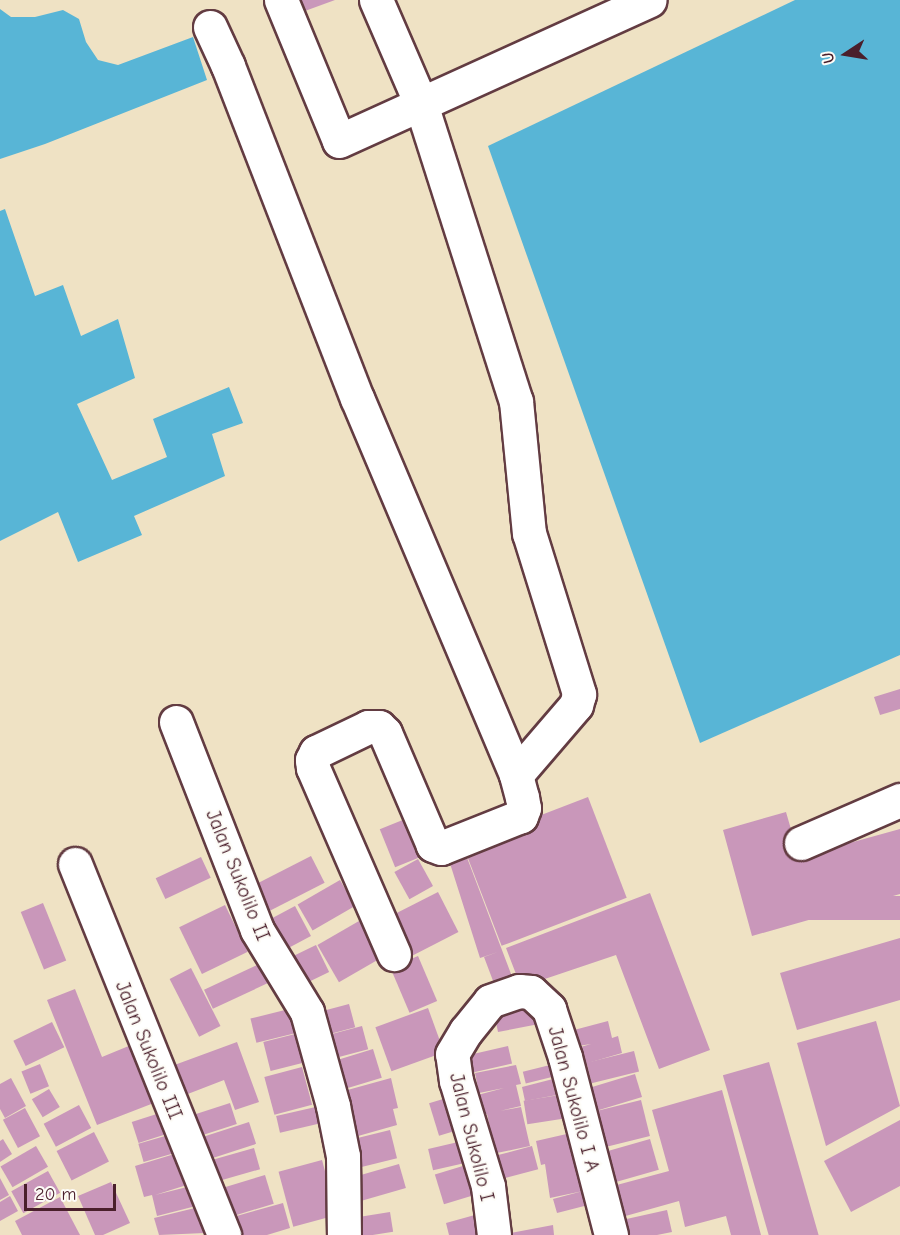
<!DOCTYPE html>
<html>
<head>
<meta charset="utf-8">
<style>
	body { margin:0 }
	#map { position:relative; width:900px; height:1235px; overflow:hidden; background:#efe2c4; font-family:"Comic Neue",sans-serif }
	div>[style] { position:absolute }
	[style*='--x'] { left:calc(var(--x)*1px); top:calc(var(--y)*1px); width:calc(var(--w)*1px); rotate:calc(var(--a)*1deg) }
	.water>* { inset:0; background:#58b5d6 }
	.building>* { inset:0; background:#c997ba; transform-origin:0 0 }
	.roads { filter:drop-shadow(2px 0 #633c42) drop-shadow(-2px 0 #633c42) drop-shadow(0 2px #633c42) drop-shadow(0 -2px #633c42) }
	.minor>* { height:33px; margin:-16.5px; padding:0 16.5px; transform-origin:16.5px; border-radius:16.5px; background:#fff }
	span { translate:-50% -50%; white-space:nowrap; text-align:center; line-height:1.15; -webkit-text-stroke:4.5px #fdfcf7; paint-order:stroke }
	.street-label { font-size:20px; color:#4a1f2b }
	.north { position:absolute; left:816px; top:24px; width:60px; height:60px; -webkit-text-stroke:4px #fdfcf7; paint-order:stroke; rotate:258deg; font-size:16px; font-weight:700; line-height:24px; text-align:center; color:#4a1f2b }
	.north::after { content:''; display:block; margin:auto; width:21px; height:27px; background:#4a1f2b; clip-path:polygon(50% 0,100% 100%,50% 72%,0 100%) }
	.scale { position:absolute; left:24px; top:1184px; width:92px; height:27px; box-sizing:border-box; border:3px solid #4a1f2b; border-top:0; padding-left:8px; font-size:18px; line-height:21px; white-space:nowrap; color:#4a1f2b; -webkit-text-stroke:4px #fdfcf7; paint-order:stroke }
</style>
</head>
<body>
<div id="map">
	<div class="water">
		<i style="clip-path:polygon(795px 0,900px 0,900px 655px,700px 743px,488px 146px)"></i>
		<i style="clip-path:polygon(0 9px,11px 17px,35px 17px,63px 10px,79px 19px,86px 42px,98px 60px,118px 65px,193px 37px,207px 80px,45px 144px,0 159px)"></i>
		<i style="clip-path:polygon(5px 209px,35px 296px,63px 285px,81px 336px,118px 319px,135px 378px,77px 404px,112px 480px,167px 457px,153px 419px,229px 387px,243px 423px,212px 434px,225px 476px,134px 516px,142px 535px,78px 562px,58px 512px,0 541px,0 211px)"></i>
	</div>
	<div class="building">
		<i style="clip-path:polygon(289px 0,335px 0,294px 15px)"></i>
		<i style="clip-path:polygon(900px 689px,900px 709px,880px 715px,874px 697px)"></i>
		<i style="left:588px;top:797px;width:108px;height:134px;rotate:69deg"></i>
		<i style="clip-path:polygon(786px 812px,799px 857px,900px 829px,900px 894px,752px 936px,723px 830px)"></i>
		<i style="left:415px;top:815px;width:41px;height:38px;rotate:68deg"></i>
		<i style="clip-path:polygon(447px 854px,466px 855px,516px 987px,498px 994px,484px 957px,498px 952px,480px 958px)"></i>
		<i style="left:311px;top:856px;width:30px;height:62px;rotate:63deg"></i>
		<i style="left:201px;top:857px;width:23px;height:50px;rotate:65deg"></i>
		<i style="left:418px;top:859px;width:31px;height:27px;rotate:61deg"></i>
		<i style="left:340px;top:880px;width:30px;height:49px;rotate:60deg"></i>
		<i style="left:438px;top:892px;width:45px;height:59px;rotate:63deg"></i>
		<i style="clip-path:polygon(650px 893px,710px 1050px,659px 1069px,616px 955px,521px 987px,506px 948px)"></i>
		<i style="left:900px;top:896px;width:24px;height:144px;rotate:90deg"></i>
		<i style="left:43px;top:903px;width:62px;height:24px;rotate:68deg"></i>
		<i style="left:225px;top:905px;width:52px;height:51px;rotate:64deg"></i>
		<i style="left:295px;top:906px;width:34px;height:42px;rotate:62deg"></i>
		<i style="left:359px;top:921px;width:43px;height:48px;rotate:60deg"></i>
		<i style="clip-path:polygon(900px 938px,900px 1000px,797px 1030px,780px 973px)"></i>
		<i style="left:316px;top:945px;width:30px;height:35px;rotate:64deg"></i>
		<i style="left:418px;top:956px;width:49px;height:30px;rotate:67deg"></i>
		<i style="left:272px;top:958px;width:21px;height:75px;rotate:65deg"></i>
		<i style="left:191px;top:968px;width:65px;height:24px;rotate:63deg"></i>
		<i style="clip-path:polygon(75px 989px,102px 1057px,136px 1043px,159px 1101px,97px 1125px,47px 1000px)"></i>
		<i style="clip-path:polygon(525px 997px,539px 1024px,498px 1032px,492px 1003px)"></i>
		<i style="left:349px;top:1004px;width:24px;height:36px;rotate:75deg"></i>
		<i style="left:297px;top:1007px;width:25px;height:48px;rotate:76deg"></i>
		<i style="left:428px;top:1008px;width:47px;height:56px;rotate:70deg"></i>
		<i style="clip-path:polygon(608px 1021px,612px 1038px,618px 1036px,622px 1053px,581px 1065px,577px 1048px,591px 1044px,578px 1046px,574px 1030px)"></i>
		<i style="clip-path:polygon(876px 1021px,900px 1106px,826px 1146px,797px 1043px)"></i>
		<i style="left:52px;top:1022px;width:28px;height:43px;rotate:64deg"></i>
		<i style="left:362px;top:1026px;width:24px;height:41px;rotate:75deg"></i>
		<i style="left:307px;top:1031px;width:30px;height:45px;rotate:76deg"></i>
		<i style="clip-path:polygon(237px 1042px,259px 1102px,235px 1110px,224px 1080px,180px 1097px,169px 1067px)"></i>
		<i style="left:508px;top:1046px;width:18px;height:39px;rotate:77deg"></i>
		<i style="left:373px;top:1049px;width:30px;height:51px;rotate:73deg"></i>
		<i style="left:634px;top:1051px;width:21px;height:49px;rotate:76deg"></i>
		<i style="left:769px;top:1062px;width:180px;height:48px;rotate:74deg"></i>
		<i style="left:40px;top:1064px;width:24px;height:20px;rotate:68deg"></i>
		<i style="clip-path:polygon(516px 1065px,521px 1084px,516px 1085px,521px 1106px,500px 1111px,521px 1107px,530px 1146px,492px 1154px,486px 1129px,490px 1128px,487px 1114px,475px 1117px,470px 1097px,504px 1088px,479px 1093px,475px 1073px)"></i>
		<i style="left:550px;top:1065px;width:12px;height:28px;rotate:76deg"></i>
		<i style="left:302px;top:1067px;width:39px;height:39px;rotate:75deg"></i>
		<i style="left:635px;top:1074px;width:24px;height:50px;rotate:73deg"></i>
		<i style="clip-path:polygon(11px 1078px,26px 1106px,5px 1118px,0 1109px,0 1084px)"></i>
		<i style="clip-path:polygon(391px 1078px,398px 1108px,393px 1109px,397px 1125px,351px 1138px,333px 1094px)"></i>
		<i style="clip-path:polygon(553px 1079px,557px 1095px,525px 1101px,522px 1087px)"></i>
		<i style="left:49px;top:1089px;width:21px;height:20px;rotate:59deg"></i>
		<i style="clip-path:polygon(722px 1090px,761px 1235px,731px 1235px,726px 1216px,685px 1227px,679px 1201px,622px 1217px,613px 1186px,669px 1171px,652px 1110px)"></i>
		<i style="left:572px;top:1093px;width:24px;height:49px;rotate:81deg"></i>
		<i style="left:453px;top:1096px;width:34px;height:25px;rotate:73deg"></i>
		<i style="left:641px;top:1100px;width:37px;height:54px;rotate:76deg"></i>
		<i style="left:230px;top:1103px;width:22px;height:43px;rotate:72deg"></i>
		<i style="left:79px;top:1105px;width:26px;height:40px;rotate:62deg"></i>
		<i style="left:320px;top:1106px;width:17px;height:45px;rotate:77deg"></i>
		<i style="left:25px;top:1108px;width:32px;height:25px;rotate:62deg"></i>
		<i style="left:166px;top:1111px;width:22px;height:36px;rotate:72deg"></i>
		<i style="clip-path:polygon(900px 1120px,900px 1186px,851px 1212px,824px 1161px)"></i>
		<i style="left:249px;top:1122px;width:23px;height:52px;rotate:72deg"></i>
		<i style="left:390px;top:1130px;width:29px;height:48px;rotate:76deg"></i>
		<i style="left:94px;top:1132px;width:33px;height:42px;rotate:63deg"></i>
		<i style="clip-path:polygon(571px 1133px,596px 1203px,557px 1213px,553px 1199px,583px 1191px,550px 1198px,545px 1164px,541px 1165px,536px 1141px)"></i>
		<i style="left:172px;top:1134px;width:19px;height:35px;rotate:74deg"></i>
		<i style="clip-path:polygon(3px 1139px,12px 1154px,0 1162px,0 1141px)"></i>
		<i style="left:471px;top:1139px;width:22px;height:44px;rotate:77deg"></i>
		<i style="left:650px;top:1139px;width:32px;height:51px;rotate:74deg"></i>
		<i style="left:36px;top:1146px;width:24px;height:41px;rotate:60deg"></i>
		<i style="left:532px;top:1146px;width:24px;height:38px;rotate:75deg"></i>
		<i style="left:254px;top:1148px;width:22px;height:53px;rotate:74deg"></i>
		<i style="clip-path:polygon(181px 1152px,190px 1184px,155px 1195px,191px 1186px,196px 1206px,157px 1216px,152px 1195px,144px 1197px,135px 1166px)"></i>
		<i style="left:322px;top:1160px;width:57px;height:45px;rotate:75deg"></i>
		<i style="left:476px;top:1162px;width:31px;height:43px;rotate:73deg"></i>
		<i style="left:399px;top:1164px;width:25px;height:46px;rotate:74deg"></i>
		<i style="left:48px;top:1171px;width:25px;height:42px;rotate:61deg"></i>
		<i style="left:265px;top:1175px;width:30px;height:55px;rotate:73deg"></i>
		<i style="clip-path:polygon(0 1178px,9px 1195px,0 1200px)"></i>
		<i style="clip-path:polygon(111px 1182px,130px 1223px,103px 1235px,95px 1235px,78px 1196px)"></i>
		<i style="clip-path:polygon(10px 1196px,18px 1211px,0 1221px,0 1202px)"></i>
		<i style="clip-path:polygon(60px 1197px,80px 1235px,22px 1235px,15px 1221px)"></i>
		<i style="clip-path:polygon(283px 1203px,290px 1228px,267px 1235px,238px 1235px,233px 1217px)"></i>
		<i style="clip-path:polygon(199px 1207px,205px 1233px,159px 1235px,154px 1218px)"></i>
		<i style="clip-path:polygon(667px 1210px,672px 1232px,657px 1235px,625px 1235px,622px 1220px)"></i>
		<i style="left:390px;top:1212px;width:20px;height:38px;rotate:81deg"></i>
		<i style="clip-path:polygon(482px 1213px,489px 1235px,449px 1235px,446px 1223px)"></i>
		<i style="clip-path:polygon(553px 1225px,554px 1235px,505px 1235px,505px 1234px)"></i>
	</div>
	<div class="roads">
		<div class="minor">
			<i style="--x:281;--y:0;--w:152;--a:67.6"></i>
			<i style="--x:339;--y:141;--w:341;--a:-24.4"></i>
			<i style="--x:376;--y:0;--w:113;--a:66.6"></i>
			<i style="--x:421;--y:104;--w:312;--a:72.3"></i>
			<i style="--x:516;--y:401;--w:133;--a:84.4"></i>
			<i style="--x:529;--y:533;--w:169;--a:72.7"></i>
			<i style="--x:579;--y:694;--w:11;--a:105"></i>
			<i style="--x:576;--y:705;--w:92;--a:130.6"></i>
			<i style="--x:210;--y:27;--w:43;--a:65.2"></i>
			<i style="--x:228;--y:66;--w:356;--a:68.8"></i>
			<i style="--x:357;--y:398;--w:409;--a:67.1"></i>
			<i style="--x:516;--y:775;--w:23;--a:75"></i>
			<i style="--x:522;--y:797;--w:11;--a:80"></i>
			<i style="--x:524;--y:808;--w:9;--a:111"></i>
			<i style="--x:521;--y:816;--w:86;--a:158.2"></i>
			<i style="--x:441;--y:848;--w:9;--a:-159"></i>
			<i style="--x:433;--y:845;--w:122;--a:-113.2"></i>
			<i style="--x:385;--y:733;--w:8;--a:-135"></i>
			<i style="--x:379;--y:727;--w:11;--a:180"></i>
			<i style="--x:368;--y:727;--w:58;--a:154.3"></i>
			<i style="--x:316;--y:752;--w:9;--a:117"></i>
			<i style="--x:312;--y:760;--w:8;--a:83"></i>
			<i style="--x:313;--y:768;--w:203;--a:66.5"></i>
			<i style="--x:176;--y:722;--w:223;--a:68.7"></i>
			<i style="--x:257;--y:930;--w:96;--a:58.6"></i>
			<i style="--x:307;--y:1012;--w:98;--a:74.5"></i>
			<i style="--x:333;--y:1106;--w:51;--a:78.7"></i>
			<i style="--x:343;--y:1156;--w:79;--a:89.3"></i>
			<i style="--x:801;--y:843;--w:108;--a:-23.5"></i>
			<i style="--x:75;--y:864;--w:400;--a:68.1"></i>
			<i style="--x:494;--y:1235;--w:49;--a:-97"></i>
			<i style="--x:488;--y:1186;--w:110;--a:-106.9"></i>
			<i style="--x:456;--y:1081;--w:27;--a:-98"></i>
			<i style="--x:452;--y:1054;--w:27;--a:-59"></i>
			<i style="--x:466;--y:1031;--w:38;--a:-51"></i>
			<i style="--x:490;--y:1001;--w:31;--a:-19"></i>
			<i style="--x:519;--y:991;--w:12;--a:5"></i>
			<i style="--x:531;--y:992;--w:25;--a:43"></i>
			<i style="--x:549;--y:1009;--w:51;--a:71.6"></i>
			<i style="--x:565;--y:1057;--w:184;--a:75.5"></i>
		</div>
	</div>
	<div class="street-label">
		<span style="left:238px;top:875px;rotate:68deg">Jalan Sukolilo II</span>
		<span style="left:149px;top:1050px;rotate:68deg">Jalan Sukolilo III</span>
		<span style="left:574px;top:1099px;rotate:75deg">Jalan Sukolilo I A</span>
		<span style="left:472px;top:1137px;rotate:76deg">Jalan Sukolilo I</span>
	</div>
	<div class="north">U</div>
	<div class="scale">20 m</div>
</div>
</body>
</html>
